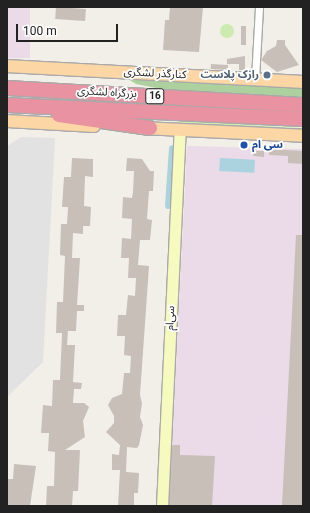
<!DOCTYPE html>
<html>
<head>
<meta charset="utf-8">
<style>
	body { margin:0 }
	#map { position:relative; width:310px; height:513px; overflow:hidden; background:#f2efe9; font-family:Roboto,"Noto Sans Arabic",sans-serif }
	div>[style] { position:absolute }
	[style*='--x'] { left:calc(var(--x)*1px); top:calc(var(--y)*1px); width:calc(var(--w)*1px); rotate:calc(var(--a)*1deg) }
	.industrial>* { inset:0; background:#ebdbe8; transform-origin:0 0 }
	.grass>* { inset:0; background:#cdebb0 }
	.round { border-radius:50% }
	.forest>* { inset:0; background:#add19e }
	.parking>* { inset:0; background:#e2e2e2 }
	.water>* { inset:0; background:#aad3df; transform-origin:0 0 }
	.canal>* { height:7px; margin:-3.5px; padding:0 3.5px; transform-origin:3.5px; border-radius:3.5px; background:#aad3df }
	.building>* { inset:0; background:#c7bfb8; transform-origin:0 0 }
	.roads { filter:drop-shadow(1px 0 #a9a9a9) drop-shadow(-1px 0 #a9a9a9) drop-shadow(0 1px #a9a9a9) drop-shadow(0 -1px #a9a9a9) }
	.street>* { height:7px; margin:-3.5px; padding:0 3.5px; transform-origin:3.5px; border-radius:3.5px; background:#fff }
	.secondary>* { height:11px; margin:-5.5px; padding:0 5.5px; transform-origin:5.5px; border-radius:5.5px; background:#f7fabf }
	.primary>* { height:12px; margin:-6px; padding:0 6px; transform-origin:6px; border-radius:6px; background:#fcd6a4 }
	.highway>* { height:14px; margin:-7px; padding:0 7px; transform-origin:7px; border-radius:7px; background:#e892a2 }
	.dots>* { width:11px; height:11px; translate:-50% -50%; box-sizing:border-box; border:2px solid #fff; border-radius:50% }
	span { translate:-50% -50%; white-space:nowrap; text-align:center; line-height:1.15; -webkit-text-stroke:3.5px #fff; paint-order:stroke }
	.shield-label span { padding:1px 3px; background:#fff; border:1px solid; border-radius:3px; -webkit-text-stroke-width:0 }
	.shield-label { font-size:10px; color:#222; font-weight:700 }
	.street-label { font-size:11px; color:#222 }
	.service-label { font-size:11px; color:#4e5e75; font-weight:700 }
	.right { translate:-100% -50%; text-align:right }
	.transit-label { font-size:11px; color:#164399; font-weight:700 }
	.left { translate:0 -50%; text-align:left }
	.frame { position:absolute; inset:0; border:8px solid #222; pointer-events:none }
	.scale { position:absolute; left:16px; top:24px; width:102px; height:18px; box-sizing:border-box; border:2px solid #222; border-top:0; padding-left:5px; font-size:12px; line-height:14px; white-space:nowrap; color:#222; -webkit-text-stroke:3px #fff; paint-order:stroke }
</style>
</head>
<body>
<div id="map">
	<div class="industrial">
		<i style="left:7px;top:7px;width:23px;height:51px"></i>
		<i style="clip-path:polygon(187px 146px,303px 149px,303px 506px,169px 506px)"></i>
	</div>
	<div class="grass">
		<i class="round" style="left:220px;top:24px;width:14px;height:14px"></i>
		<i style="clip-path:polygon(180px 121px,303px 128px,303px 134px,179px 128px)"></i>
	</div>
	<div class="forest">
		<i style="clip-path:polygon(128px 79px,303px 88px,303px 97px,166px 90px,136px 84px)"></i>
	</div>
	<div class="parking">
		<i style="clip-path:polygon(21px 137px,55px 138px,43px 362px,7px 397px,7px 146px)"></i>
	</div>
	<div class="water">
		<i style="left:220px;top:158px;width:35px;height:13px;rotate:3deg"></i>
	</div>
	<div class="canal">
		<i style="--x:168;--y:205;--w:57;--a:-86"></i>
	</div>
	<div class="building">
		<i style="left:56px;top:7px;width:30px;height:12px;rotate:4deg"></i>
		<i style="clip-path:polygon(170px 7px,203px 7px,199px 52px,163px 50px,165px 20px,169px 20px)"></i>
		<i style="left:241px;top:26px;width:5px;height:19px"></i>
		<i style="clip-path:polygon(277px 40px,285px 40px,285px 45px,299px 65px,277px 72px,261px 60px,267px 51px,276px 46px)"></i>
		<i style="clip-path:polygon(245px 56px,245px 70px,239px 70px,239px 64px,227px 64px,227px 59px)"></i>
		<i style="left:211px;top:64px;width:17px;height:5px;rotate:3deg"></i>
		<i style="clip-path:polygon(269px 149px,303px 151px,303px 164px,288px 163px,288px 156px,269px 155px)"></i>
		<i style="clip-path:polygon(254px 151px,264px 151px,264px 157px,253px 156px)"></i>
		<i style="clip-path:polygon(72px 158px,93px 159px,93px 177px,85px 176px,84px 206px,91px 207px,90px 226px,83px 226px,83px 234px,73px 233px,72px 258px,80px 258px,77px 305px,84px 305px,84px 311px,77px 311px,76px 331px,68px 331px,67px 345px,75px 345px,73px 382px,82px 383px,81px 389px,74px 389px,73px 403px,84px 403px,89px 407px,83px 421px,85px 437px,65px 450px,80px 450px,78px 491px,73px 491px,72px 506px,46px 506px,47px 486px,54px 486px,55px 452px,48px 451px,49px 433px,41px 433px,43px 405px,52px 406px,53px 380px,60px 380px,62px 333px,56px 333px,57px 302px,63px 302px,65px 256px,60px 255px,61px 224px,67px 224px,68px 207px,62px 207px,64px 177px,71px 177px)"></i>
		<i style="clip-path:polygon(127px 158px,142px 159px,150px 171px,154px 171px,153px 191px,149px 191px,147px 219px,152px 220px,150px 240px,140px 240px,138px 265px,149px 266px,140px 395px,142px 403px,140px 417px,143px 425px,139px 445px,137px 448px,127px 447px,126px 472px,139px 473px,138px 493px,134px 493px,134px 506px,118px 506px,120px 470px,112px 470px,112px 454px,119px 455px,120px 445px,106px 432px,114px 423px,114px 416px,108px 405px,112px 398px,122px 394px,124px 373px,130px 373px,131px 356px,124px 355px,125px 336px,117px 336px,118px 315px,126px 315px,128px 295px,135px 296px,136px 278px,128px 278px,129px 258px,121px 258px,122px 238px,131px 239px,132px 219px,122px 218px,123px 197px,132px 198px,133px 192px,134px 171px,126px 171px)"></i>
		<i style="clip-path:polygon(296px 235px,303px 235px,303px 506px,282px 506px)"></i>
		<i style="clip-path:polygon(172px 445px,180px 445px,180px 455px,215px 456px,212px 506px,169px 506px)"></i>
		<i style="clip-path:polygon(14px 464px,36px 466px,30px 506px,7px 506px,7px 479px,13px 479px)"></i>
	</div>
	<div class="roads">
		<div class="street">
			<i style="--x:255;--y:79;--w:72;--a:-86.8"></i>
		</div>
		<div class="secondary">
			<i style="--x:162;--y:506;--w:376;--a:-87.3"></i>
		</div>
		<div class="primary">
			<i style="--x:7;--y:66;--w:296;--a:3.1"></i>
			<i style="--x:7;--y:121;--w:87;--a:3.3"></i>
			<i style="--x:142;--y:128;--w:161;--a:2.8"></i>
		</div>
		<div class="highway">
			<i style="--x:7;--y:88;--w:296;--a:3.3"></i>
			<i style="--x:7;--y:105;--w:296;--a:2.7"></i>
			<i style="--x:59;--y:115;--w:92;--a:8.1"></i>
		</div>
	</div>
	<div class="dots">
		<i style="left:267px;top:75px;background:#5c6f8a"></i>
		<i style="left:244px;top:145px;background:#1a4fb4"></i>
	</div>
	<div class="shield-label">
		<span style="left:155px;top:96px">16</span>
	</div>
	<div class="street-label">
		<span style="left:155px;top:74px;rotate:3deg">کنارگذر لشگری</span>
		<span style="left:107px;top:93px;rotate:3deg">بزرگراه لشگری</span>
		<span style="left:171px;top:318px;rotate:-87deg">سی‌ام</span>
	</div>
	<div class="service-label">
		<span class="right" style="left:259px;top:75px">رازک پلاست</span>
	</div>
	<div class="transit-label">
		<span class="left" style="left:252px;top:145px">سی ام</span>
	</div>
	<div class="frame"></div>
	<div class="scale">100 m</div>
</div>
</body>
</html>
